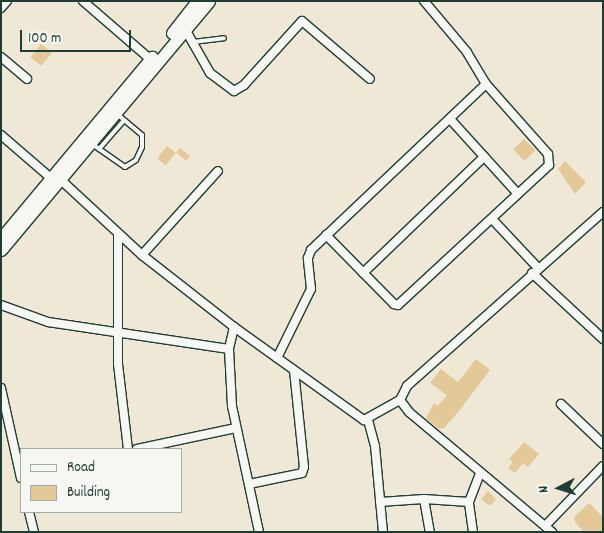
<!DOCTYPE html>
<html>
<head>
<meta charset="utf-8">
<style>
	body { margin:0 }
	#map { position:relative; width:604px; height:533px; overflow:hidden; background:#f0e8d7; font-family:Dekko,sans-serif }
	div>[style] { position:absolute }
	[style*='--x'] { left:calc(var(--x)*1px); top:calc(var(--y)*1px); width:calc(var(--w)*1px); rotate:calc(var(--a)*1deg) }
	.building>* { inset:0; background:#e3c898; transform-origin:0 0 }
	.roads { filter:drop-shadow(1px 0 #1f3d34) drop-shadow(-1px 0 #1f3d34) drop-shadow(0 1px #1f3d34) drop-shadow(0 -1px #1f3d34) }
	.lane>* { height:4px; margin:-2px; padding:0 2px; transform-origin:2px; border-radius:2px; background:#f6f6f2 }
	.street>* { height:8px; margin:-4px; padding:0 4px; transform-origin:4px; border-radius:4px; background:#f6f6f2 }
	.secondary>* { height:11px; margin:-5.5px; padding:0 5.5px; transform-origin:5.5px; border-radius:5.5px; background:#f6f6f2 }
	span { translate:-50% -50%; white-space:nowrap; text-align:center; line-height:1.15; -webkit-text-stroke:4.5px #f6f6f2; paint-order:stroke }
	.frame { position:absolute; inset:0; border:2px solid #1f3d34; pointer-events:none }
	.legend { position:absolute; left:20px; top:448px; width:162px; height:65px; box-sizing:border-box; background:#f6f6f2; border:1px solid #a0aca6; margin:0; padding:6px 9px; list-style:none; font-size:15px; color:#1f3d34 }
	.legend li { display:flex; align-items:center; gap:10px; height:25px }
	.legend b { width:25px; border:1px solid #a0aca6 }
	.north { position:absolute; left:534px; top:463px; width:50px; height:50px; -webkit-text-stroke:4px #f6f6f2; paint-order:stroke; rotate:265deg; font-size:14px; font-weight:700; line-height:20px; text-align:center; color:#1f3d34 }
	.north::after { content:''; display:block; margin:auto; width:18px; height:22px; background:#1f3d34; clip-path:polygon(50% 0,100% 100%,50% 72%,0 100%) }
	.scale { position:absolute; left:20px; top:30px; width:111px; height:22px; box-sizing:border-box; border:2px solid #1f3d34; border-top:0; padding-left:6px; font-size:15px; line-height:18px; white-space:nowrap; color:#1f3d34; -webkit-text-stroke:4px #f6f6f2; paint-order:stroke }
</style>
</head>
<body>
<div id="map">
	<div class="building">
		<i style="left:41px;top:44px;width:14px;height:17px;rotate:39deg"></i>
		<i style="left:524px;top:139px;width:16px;height:15px;rotate:45deg"></i>
		<i style="left:167px;top:146px;width:11px;height:16px;rotate:38deg"></i>
		<i style="left:180px;top:148px;width:13px;height:6px;rotate:39deg"></i>
		<i style="clip-path:polygon(565px 161px,586px 182px,575px 194px,558px 169px)"></i>
		<i style="clip-path:polygon(476px 359px,490px 370px,459px 411px,443px 429px,438px 428px,426px 418px,434px 403px,438px 406px,447px 395px,430px 383px,441px 369px,458px 382px)"></i>
		<i style="clip-path:polygon(524px 442px,539px 454px,528px 467px,523px 463px,515px 473px,508px 468px,513px 462px,509px 459px)"></i>
		<i style="clip-path:polygon(488px 491px,496px 499px,490px 506px,481px 499px)"></i>
		<i style="clip-path:polygon(589px 503px,603px 517px,603px 532px,584px 532px,575px 522px,574px 517px)"></i>
	</div>
	<div class="roads">
		<div class="lane">
			<i style="--x:193;--y:42;--w:31;--a:-7"></i>
			<i style="--x:92;--y:144;--w:40;--a:34.9"></i>
			<i style="--x:125;--y:167;--w:13;--a:-32"></i>
			<i style="--x:136;--y:160;--w:14;--a:-65"></i>
			<i style="--x:142;--y:147;--w:12;--a:-90"></i>
			<i style="--x:142;--y:135;--w:33;--a:-140"></i>
			<i style="--x:99;--y:149;--w:38;--a:-49"></i>
		</div>
		<div class="street">
			<i style="--x:83;--y:1;--w:89;--a:40.9"></i>
			<i style="--x:1;--y:8;--w:9;--a:-49"></i>
			<i style="--x:185;--y:29;--w:51;--a:60.4"></i>
			<i style="--x:210;--y:73;--w:30;--a:37"></i>
			<i style="--x:234;--y:91;--w:12;--a:-31"></i>
			<i style="--x:244;--y:85;--w:86;--a:-47.8"></i>
			<i style="--x:302;--y:21;--w:89;--a:40.5"></i>
			<i style="--x:1;--y:57;--w:34;--a:40"></i>
			<i style="--x:450;--y:119;--w:101;--a:47.8"></i>
			<i style="--x:1;--y:135;--w:67;--a:40.8"></i>
			<i style="--x:62;--y:181;--w:109;--a:42.8"></i>
			<i style="--x:142;--y:255;--w:117;--a:38"></i>
			<i style="--x:234;--y:327;--w:160;--a:35.6"></i>
			<i style="--x:364;--y:420;--w:41;--a:-29.1"></i>
			<i style="--x:400;--y:400;--w:16;--a:-63"></i>
			<i style="--x:407;--y:386;--w:262;--a:-41.6"></i>
			<i style="--x:492;--y:219;--w:67;--a:46.8"></i>
			<i style="--x:118;--y:234;--w:130;--a:90"></i>
			<i style="--x:118;--y:364;--w:86;--a:83.3"></i>
			<i style="--x:326;--y:235;--w:97;--a:45.4"></i>
			<i style="--x:394;--y:304;--w:4;--a:14"></i>
			<i style="--x:398;--y:305;--w:206;--a:-42.8"></i>
			<i style="--x:549;--y:165;--w:11;--a:-95"></i>
			<i style="--x:548;--y:154;--w:94;--a:-131.5"></i>
			<i style="--x:486;--y:84;--w:37;--a:-121"></i>
			<i style="--x:467;--y:52;--w:67;--a:-130.1"></i>
			<i style="--x:142;--y:255;--w:113;--a:-47.9"></i>
			<i style="--x:363;--y:273;--w:168;--a:-43.8"></i>
			<i style="--x:532;--y:273;--w:97;--a:42.9"></i>
			<i style="--x:1;--y:305;--w:50;--a:19.9"></i>
			<i style="--x:48;--y:322;--w:183;--a:8.5"></i>
			<i style="--x:234;--y:327;--w:23;--a:103"></i>
			<i style="--x:229;--y:349;--w:57;--a:87"></i>
			<i style="--x:232;--y:406;--w:129;--a:77.9"></i>
			<i style="--x:277;--y:358;--w:77;--a:-63.8"></i>
			<i style="--x:311;--y:289;--w:31;--a:-96"></i>
			<i style="--x:308;--y:258;--w:9;--a:-69"></i>
			<i style="--x:311;--y:250;--w:241;--a:-43.5"></i>
			<i style="--x:1;--y:388;--w:92;--a:77.5"></i>
			<i style="--x:400;--y:400;--w:15;--a:53"></i>
			<i style="--x:409;--y:412;--w:187;--a:40"></i>
			<i style="--x:561;--y:404;--w:58;--a:43.6"></i>
			<i style="--x:368;--y:420;--w:27;--a:75"></i>
			<i style="--x:375;--y:446;--w:86;--a:84.7"></i>
			<i style="--x:137;--y:449;--w:101;--a:-12"></i>
			<i style="--x:249;--y:484;--w:54;--a:-11.7"></i>
			<i style="--x:302;--y:473;--w:6;--a:-72"></i>
			<i style="--x:304;--y:467;--w:97;--a:-95.9"></i>
			<i style="--x:424;--y:499;--w:34;--a:80"></i>
			<i style="--x:380;--y:502;--w:44;--a:-3.9"></i>
			<i style="--x:424;--y:499;--w:45;--a:3.8"></i>
			<i style="--x:29;--y:512;--w:21;--a:76"></i>
			<i style="--x:545;--y:526;--w:83;--a:-46"></i>
			<i style="--x:473;--y:532;--w:30;--a:-98"></i>
			<i style="--x:469;--y:502;--w:31;--a:-69"></i>
		</div>
		<div class="secondary">
			<i style="--x:172;--y:33;--w:41;--a:-52"></i>
			<i style="--x:1;--y:238;--w:236;--a:-50.2"></i>
			<i style="--x:1;--y:250;--w:324;--a:-50.1"></i>
		</div>
	</div>
	<div class="frame"></div>
	<ul class="legend">
	<li><b style="height:6px;background:#f6f6f2"></b>Road</li>
	<li><b style="height:14px;background:#e3c898"></b>Building</li>
	</ul>
	<div class="north">N</div>
	<div class="scale">100 m</div>
</div>
</body>
</html>
